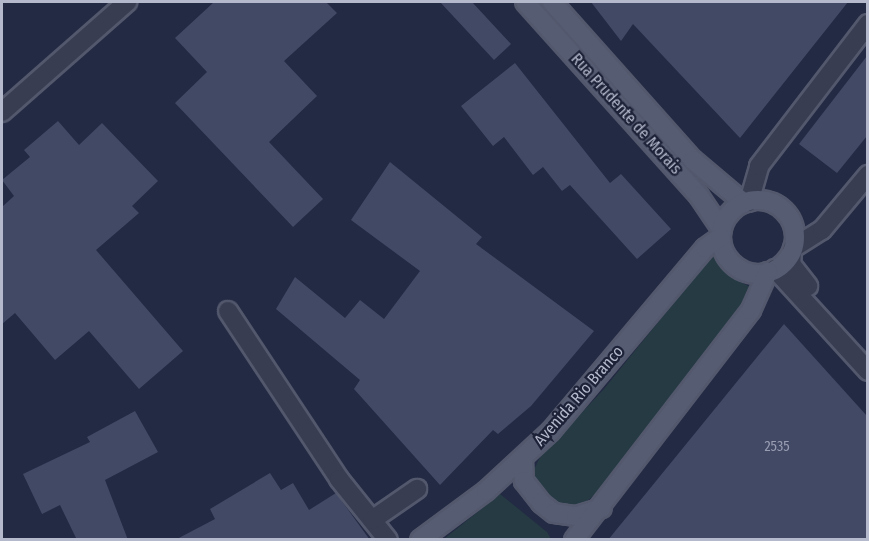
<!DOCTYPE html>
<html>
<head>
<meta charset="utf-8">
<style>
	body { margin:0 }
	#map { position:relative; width:869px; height:541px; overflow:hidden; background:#232a43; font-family:"Fira Sans Condensed",sans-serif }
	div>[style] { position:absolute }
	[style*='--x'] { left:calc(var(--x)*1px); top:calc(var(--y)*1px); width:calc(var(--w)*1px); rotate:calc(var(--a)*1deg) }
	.green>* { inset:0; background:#263a44 }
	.building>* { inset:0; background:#424965 }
	.roads { filter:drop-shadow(2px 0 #53586d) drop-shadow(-2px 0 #53586d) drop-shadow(0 2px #53586d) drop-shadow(0 -2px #53586d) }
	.minor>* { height:18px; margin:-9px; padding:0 9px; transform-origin:9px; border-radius:9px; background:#383d52 }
	.major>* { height:18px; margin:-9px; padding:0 9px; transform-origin:9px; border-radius:9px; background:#565c72 }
	.major>.ring { margin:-9px; padding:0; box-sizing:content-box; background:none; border:18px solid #565c72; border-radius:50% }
	span { translate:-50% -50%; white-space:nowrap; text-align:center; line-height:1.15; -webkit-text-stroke:4.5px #1d2238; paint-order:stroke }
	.number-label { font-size:14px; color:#989db2 }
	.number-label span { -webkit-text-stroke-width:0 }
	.street-label { font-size:16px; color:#b5b9cc }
	.frame { position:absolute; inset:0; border:3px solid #b5b9cc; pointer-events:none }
</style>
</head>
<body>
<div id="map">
	<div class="green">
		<i style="clip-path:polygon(714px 253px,733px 278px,754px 289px,596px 494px,575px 510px,558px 506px,545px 497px,535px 480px,533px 472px,540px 457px,604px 389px)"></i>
		<i style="clip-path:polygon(500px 494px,547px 532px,551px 539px,444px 539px)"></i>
	</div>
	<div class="building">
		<i style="clip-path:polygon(214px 2px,326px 2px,337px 13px,284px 61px,317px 96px,269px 142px,323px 199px,293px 227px,175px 103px,207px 72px,175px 38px)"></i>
		<i style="clip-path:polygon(440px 2px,472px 2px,511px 44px,494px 60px)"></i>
		<i style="clip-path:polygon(591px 2px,848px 2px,740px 138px,633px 24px,621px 41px)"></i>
		<i style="clip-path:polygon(867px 56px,867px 136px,837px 173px,799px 144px)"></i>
		<i style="clip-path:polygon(515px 63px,610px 183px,621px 174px,671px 229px,637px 259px,570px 185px,562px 191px,543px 167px,533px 175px,504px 137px,493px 146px,461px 106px)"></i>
		<i style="clip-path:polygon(58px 121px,79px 145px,102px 123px,158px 181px,132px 206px,139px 213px,96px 250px,183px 351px,139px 389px,89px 331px,55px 360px,15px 313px,2px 324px,2px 207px,14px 196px,2px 180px,30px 157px,24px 150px)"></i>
		<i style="clip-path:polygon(390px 162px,482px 237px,476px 244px,594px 331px,531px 406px,498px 434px,493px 430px,440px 485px,354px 389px,360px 380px,276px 309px,295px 277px,345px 318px,360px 300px,384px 319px,420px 271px,351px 220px)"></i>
		<i style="clip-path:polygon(784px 324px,867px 416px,867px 540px,608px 540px)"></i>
		<i style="clip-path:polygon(135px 411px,158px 452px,105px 480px,128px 540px,77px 540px,60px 505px,42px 514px,23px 474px,90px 442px,87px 437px)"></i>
		<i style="clip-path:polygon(270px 473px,281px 490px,293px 483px,309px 510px,336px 493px,370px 540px,175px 540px,215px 519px,210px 509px)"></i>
	</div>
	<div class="roads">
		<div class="minor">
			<i style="--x:2;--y:112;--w:167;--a:-41.3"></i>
			<i style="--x:749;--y:202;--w:37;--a:-74"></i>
			<i style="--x:759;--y:166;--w:179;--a:-52.5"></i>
			<i style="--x:793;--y:248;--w:34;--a:-32"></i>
			<i style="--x:822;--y:230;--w:72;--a:-50.1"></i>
			<i style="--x:792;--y:251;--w:13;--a:94"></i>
			<i style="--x:791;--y:264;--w:28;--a:52"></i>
			<i style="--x:775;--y:269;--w:138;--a:47.6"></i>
			<i style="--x:228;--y:311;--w:201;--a:56.5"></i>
			<i style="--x:339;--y:479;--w:78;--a:51.2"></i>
			<i style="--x:372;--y:520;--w:55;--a:-34.6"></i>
		</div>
		<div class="major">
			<i style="--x:525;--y:2;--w:261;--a:48.1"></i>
			<i style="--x:699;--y:196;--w:40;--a:56"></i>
			<i style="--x:552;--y:2;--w:212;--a:48.3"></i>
			<i style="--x:693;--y:160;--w:67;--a:40.1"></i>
			<i class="ring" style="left:721px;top:200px;width:56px;height:56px"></i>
			<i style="--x:523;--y:458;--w:23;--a:88"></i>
			<i style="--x:524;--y:481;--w:28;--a:52"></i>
			<i style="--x:541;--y:503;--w:16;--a:38"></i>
			<i style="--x:554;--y:513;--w:22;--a:8"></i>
			<i style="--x:576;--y:516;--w:27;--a:-17"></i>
			<i style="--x:420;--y:540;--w:82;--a:-36.6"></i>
			<i style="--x:486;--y:491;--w:88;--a:-42.7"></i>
			<i style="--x:551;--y:431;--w:239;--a:-49.9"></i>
			<i style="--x:705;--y:248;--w:19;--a:-35"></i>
			<i style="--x:574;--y:540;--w:290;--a:-52.4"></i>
			<i style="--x:751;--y:310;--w:42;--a:-65.9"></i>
		</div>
	</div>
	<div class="number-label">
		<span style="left:777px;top:447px">2535</span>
	</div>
	<div class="street-label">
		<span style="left:626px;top:114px;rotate:48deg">Rua Prudente de Morais</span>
		<span style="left:579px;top:396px;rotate:-49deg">Avenida Rio Branco</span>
	</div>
	<div class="frame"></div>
</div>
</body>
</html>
